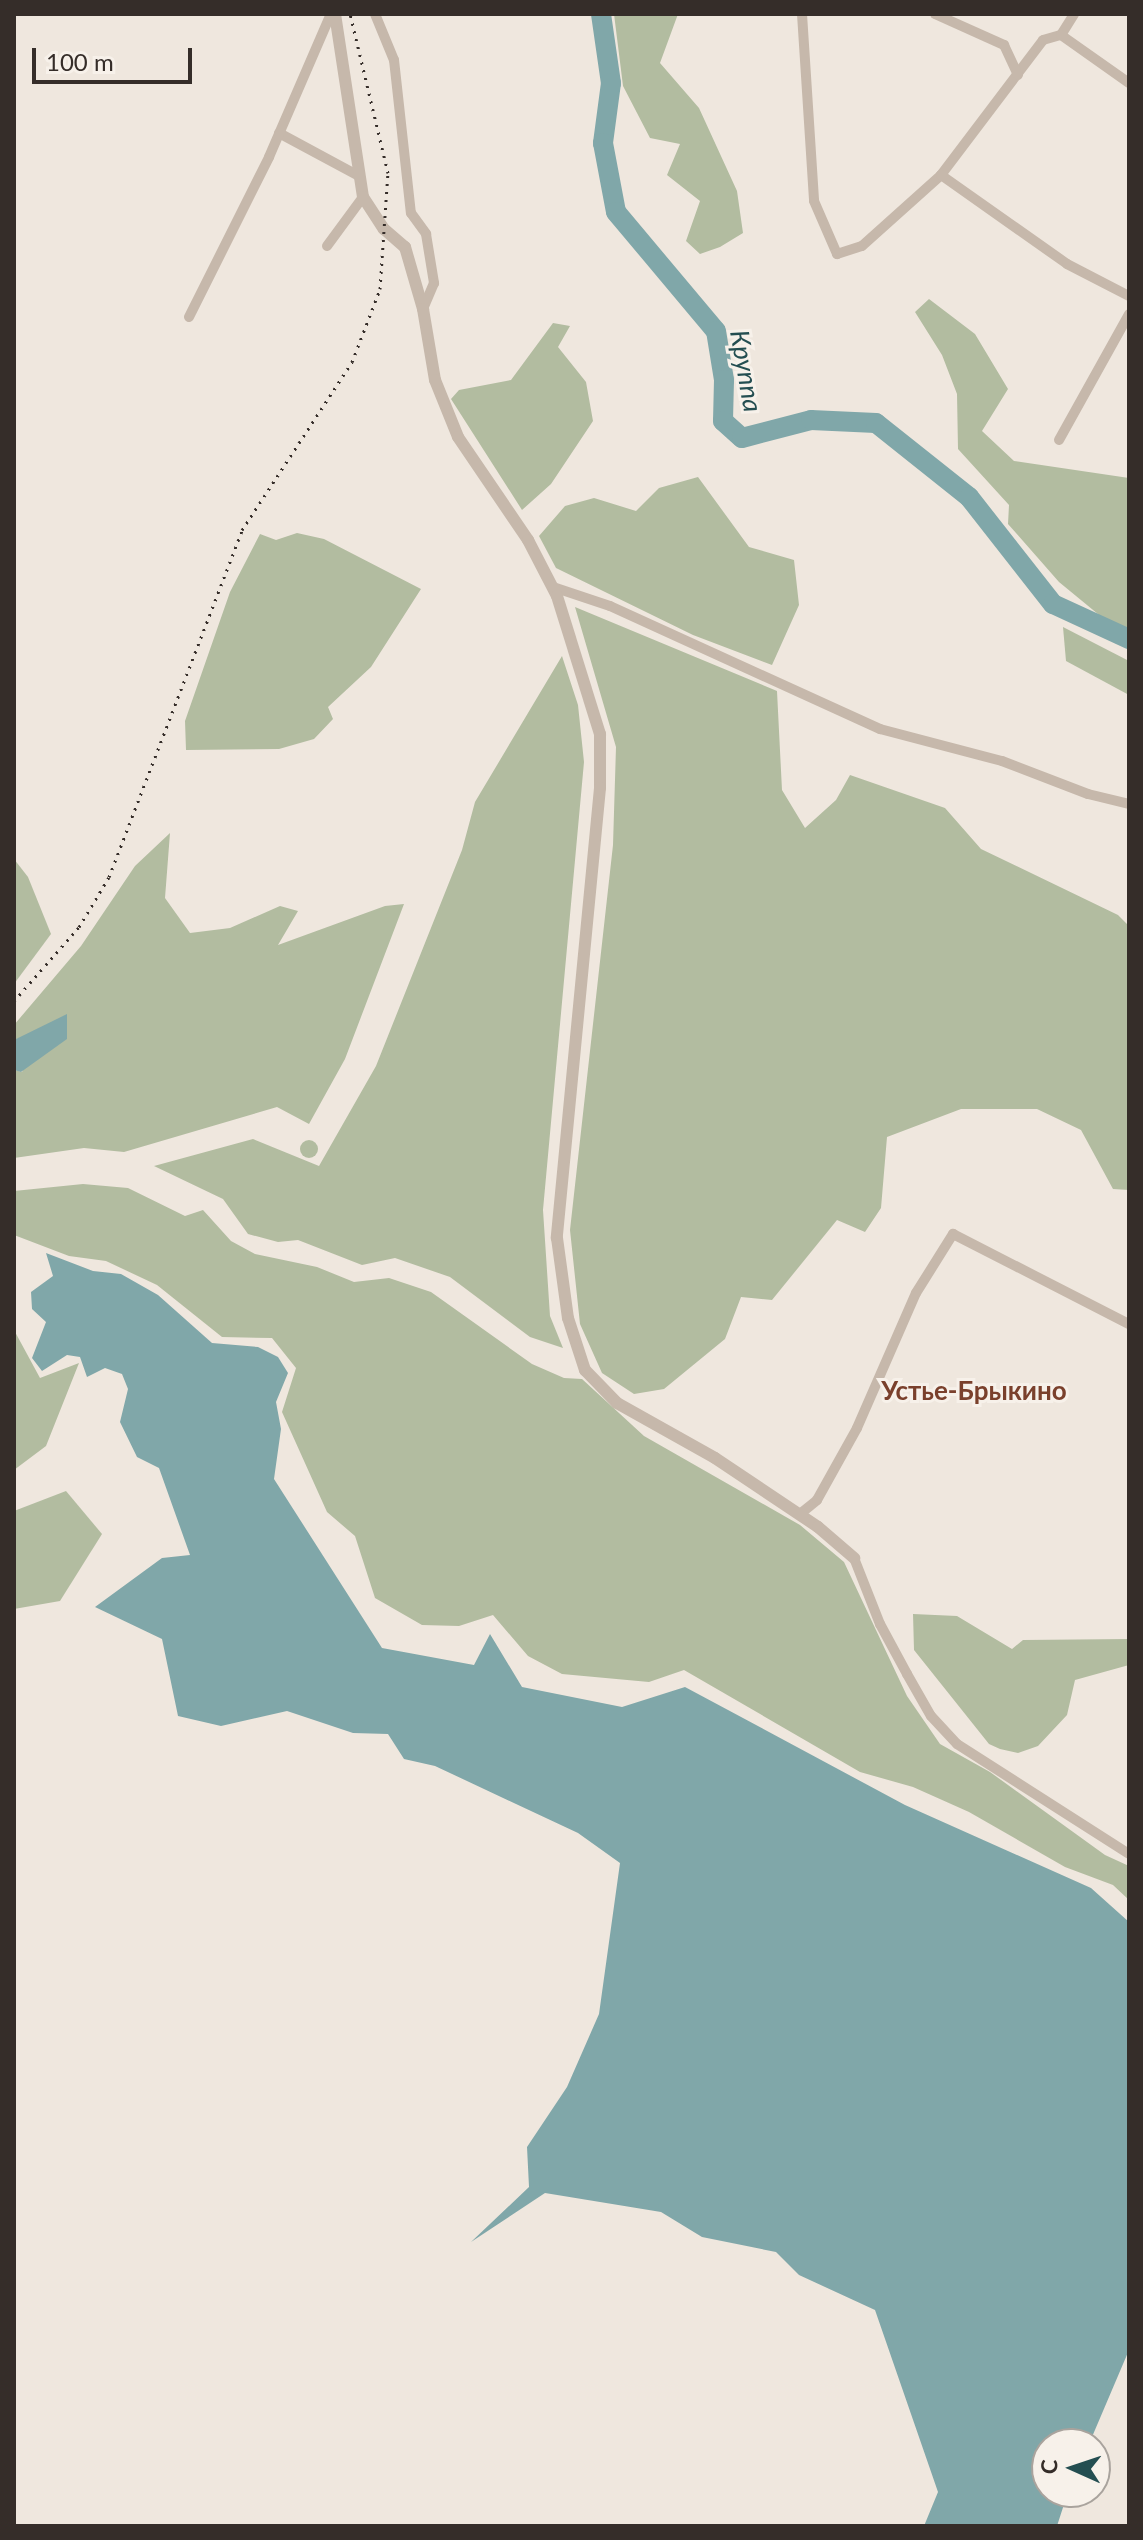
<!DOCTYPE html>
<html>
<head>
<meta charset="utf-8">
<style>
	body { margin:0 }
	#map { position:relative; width:1143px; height:2540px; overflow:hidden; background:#efe7de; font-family:Lato,sans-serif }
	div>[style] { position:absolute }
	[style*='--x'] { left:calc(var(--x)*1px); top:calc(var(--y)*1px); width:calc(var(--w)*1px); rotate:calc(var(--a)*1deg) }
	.green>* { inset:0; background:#b2bca0 }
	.round { border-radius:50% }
	.water>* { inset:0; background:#80a7a9 }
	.river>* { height:20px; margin:-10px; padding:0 10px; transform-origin:10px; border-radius:10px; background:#80a7a9 }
	.minor>* { height:10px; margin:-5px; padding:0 5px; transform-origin:5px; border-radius:5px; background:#c6b8ab }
	.tertiary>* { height:12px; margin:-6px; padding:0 6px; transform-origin:6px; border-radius:6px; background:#c6b8ab }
	.rail>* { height:3px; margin-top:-1.5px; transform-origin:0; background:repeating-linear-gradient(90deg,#352d29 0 2px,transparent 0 8px) }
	span { translate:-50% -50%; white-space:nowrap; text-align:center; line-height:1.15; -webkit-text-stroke:6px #f7f1ea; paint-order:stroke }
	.water-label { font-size:26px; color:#244e51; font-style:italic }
	.neighbourhood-label { font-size:26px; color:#7a402c; font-weight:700 }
	.frame { position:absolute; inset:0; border:16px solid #352d29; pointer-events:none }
	.north { position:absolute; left:1031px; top:2428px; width:80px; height:80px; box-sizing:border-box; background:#f7f1ea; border:2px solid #a9a39d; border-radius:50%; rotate:273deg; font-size:22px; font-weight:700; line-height:32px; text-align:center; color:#352d29 }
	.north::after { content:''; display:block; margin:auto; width:28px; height:36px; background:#244e51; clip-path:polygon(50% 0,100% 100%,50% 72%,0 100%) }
	.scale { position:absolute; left:32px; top:48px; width:160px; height:36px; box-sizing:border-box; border:4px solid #352d29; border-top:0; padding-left:10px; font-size:24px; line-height:28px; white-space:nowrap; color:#352d29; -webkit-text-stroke:6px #f7f1ea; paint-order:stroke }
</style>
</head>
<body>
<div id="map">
	<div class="green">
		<i style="clip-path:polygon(614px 14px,678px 14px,660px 63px,699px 108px,737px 191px,743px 233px,720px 247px,700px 254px,686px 241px,700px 201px,667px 175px,680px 144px,650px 138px,623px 86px)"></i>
		<i style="clip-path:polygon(929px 299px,975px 334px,1008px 389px,982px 431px,1014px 461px,1129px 478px,1129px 630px,1104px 619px,1059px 582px,1008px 524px,1009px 505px,958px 449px,957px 394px,942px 355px,915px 312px)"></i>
		<i style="clip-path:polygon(553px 323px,570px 326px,558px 347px,586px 382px,593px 421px,551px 484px,522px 510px,451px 399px,459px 390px,511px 380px)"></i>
		<i style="clip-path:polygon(698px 477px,749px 547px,794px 560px,799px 605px,772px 665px,693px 635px,556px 568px,539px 536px,565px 506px,594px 498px,636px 511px,659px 488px)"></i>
		<i style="clip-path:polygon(297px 533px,324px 539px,421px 589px,371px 667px,328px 707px,333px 719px,314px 739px,279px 749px,186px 750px,185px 721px,230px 592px,260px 534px,276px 540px)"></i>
		<i style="clip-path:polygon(575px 607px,777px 691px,782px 790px,805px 828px,836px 800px,850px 775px,945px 808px,981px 849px,1118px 915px,1129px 926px,1129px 1190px,1113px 1189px,1081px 1130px,1037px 1109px,961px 1109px,887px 1137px,881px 1208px,865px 1232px,837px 1220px,772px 1300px,741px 1297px,725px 1339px,664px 1389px,634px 1394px,602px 1373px,580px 1324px,570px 1230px,613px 845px,616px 747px)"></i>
		<i style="clip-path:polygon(1063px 627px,1129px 661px,1129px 695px,1066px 661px)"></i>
		<i style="clip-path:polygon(562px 656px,578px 705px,584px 762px,543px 1210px,550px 1316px,563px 1348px,530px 1337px,450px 1277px,395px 1258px,362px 1265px,298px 1240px,278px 1242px,248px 1234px,223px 1199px,154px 1166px,253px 1139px,319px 1166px,376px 1066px,462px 850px,475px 802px)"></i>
		<i style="clip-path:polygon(170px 833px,165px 898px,190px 933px,230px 928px,280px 906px,298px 911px,278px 945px,385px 906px,404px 904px,345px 1059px,309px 1124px,277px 1107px,124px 1152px,84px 1148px,14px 1158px,14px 1070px,22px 1072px,42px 1030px,14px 1040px,14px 1025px,81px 946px,135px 866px)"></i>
		<i style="clip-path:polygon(14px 859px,28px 877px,51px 934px,14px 984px)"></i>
		<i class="round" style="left:300px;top:1140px;width:18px;height:18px"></i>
		<i style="clip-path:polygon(83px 1184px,128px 1188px,185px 1216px,203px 1210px,231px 1241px,255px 1254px,317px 1267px,354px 1282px,389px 1278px,431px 1292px,532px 1364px,564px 1378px,582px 1379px,644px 1436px,800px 1525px,844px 1562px,907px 1696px,940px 1744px,990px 1772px,1105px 1855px,1129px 1866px,1129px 1900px,1113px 1885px,1065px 1867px,969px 1812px,913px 1787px,860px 1772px,684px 1670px,649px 1682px,562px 1674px,528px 1656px,493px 1615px,459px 1626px,422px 1625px,375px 1598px,355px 1536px,327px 1512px,282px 1412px,296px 1368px,272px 1338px,222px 1337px,157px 1285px,106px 1261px,69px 1256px,14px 1235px,14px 1191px)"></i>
		<i style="clip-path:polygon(14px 1330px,40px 1378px,79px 1363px,46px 1446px,14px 1470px)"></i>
		<i style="clip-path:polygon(66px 1491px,102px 1534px,60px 1601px,14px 1609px,14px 1511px)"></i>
		<i style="clip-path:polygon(913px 1614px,957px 1616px,1012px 1649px,1023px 1640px,1129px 1639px,1129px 1665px,1075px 1680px,1067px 1715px,1038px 1746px,1018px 1753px,1000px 1749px,989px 1744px,914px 1650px)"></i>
	</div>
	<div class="water">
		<i style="clip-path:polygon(67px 1014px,67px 1039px,21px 1072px,14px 1070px,14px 1040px)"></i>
		<i style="clip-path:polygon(46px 1253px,93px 1271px,121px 1274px,158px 1295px,212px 1343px,258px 1347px,278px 1357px,288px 1373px,276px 1402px,281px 1429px,274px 1479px,382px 1648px,474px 1665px,490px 1634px,522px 1687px,622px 1707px,685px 1687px,905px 1805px,1091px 1888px,1129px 1922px,1129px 2350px,1089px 2444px,1047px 2444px,1047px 2492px,1068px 2492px,1057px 2526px,924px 2526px,938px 2492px,875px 2310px,799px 2275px,776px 2252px,702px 2237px,661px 2212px,545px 2193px,471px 2242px,529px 2187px,527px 2147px,567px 2087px,599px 2014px,620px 1863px,578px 1833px,435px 1766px,404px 1759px,388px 1734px,353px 1733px,287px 1711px,221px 1726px,178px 1716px,162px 1639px,95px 1607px,162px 1558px,190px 1555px,159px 1468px,137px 1457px,120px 1422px,128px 1389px,122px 1374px,105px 1368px,87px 1377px,80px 1357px,67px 1355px,42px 1371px,32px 1358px,46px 1322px,32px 1309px,31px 1292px,53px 1276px)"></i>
	</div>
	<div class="river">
		<i style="--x:601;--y:14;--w:70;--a:81.8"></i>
		<i style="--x:611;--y:83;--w:61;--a:97.6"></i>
		<i style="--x:603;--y:143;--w:70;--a:79.3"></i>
		<i style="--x:616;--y:212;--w:155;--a:50"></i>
		<i style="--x:716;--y:331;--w:50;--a:80.7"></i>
		<i style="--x:724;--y:380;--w:41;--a:91.4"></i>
		<i style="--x:723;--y:421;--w:25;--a:42"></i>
		<i style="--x:742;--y:438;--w:71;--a:-14.6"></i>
		<i style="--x:811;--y:420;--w:65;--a:2.6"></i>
		<i style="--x:876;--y:423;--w:119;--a:38.5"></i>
		<i style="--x:969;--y:497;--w:136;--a:51.9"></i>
		<i style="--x:1053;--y:604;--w:84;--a:24.7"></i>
	</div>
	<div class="minor">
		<i style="--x:375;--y:14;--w:50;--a:67.6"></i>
		<i style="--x:394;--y:60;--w:154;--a:83.7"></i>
		<i style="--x:411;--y:213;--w:26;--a:54"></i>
		<i style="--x:426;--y:234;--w:50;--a:80.7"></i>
		<i style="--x:434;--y:283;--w:28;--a:113"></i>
		<i style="--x:802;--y:14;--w:187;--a:86.3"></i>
		<i style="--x:814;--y:201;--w:58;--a:66.5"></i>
		<i style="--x:837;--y:254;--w:26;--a:-18"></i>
		<i style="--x:862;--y:246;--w:106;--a:-41.9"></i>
		<i style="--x:941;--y:175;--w:169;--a:-52.9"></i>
		<i style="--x:1043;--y:40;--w:19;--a:-16"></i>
		<i style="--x:1061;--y:35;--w:25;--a:-58"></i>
		<i style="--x:935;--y:14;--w:76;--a:24.2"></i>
		<i style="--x:1004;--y:45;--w:33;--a:65"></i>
		<i style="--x:1061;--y:35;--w:83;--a:35.2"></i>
		<i style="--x:279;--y:133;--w:91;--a:28.3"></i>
		<i style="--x:941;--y:175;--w:154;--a:35.2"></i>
		<i style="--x:1067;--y:264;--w:70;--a:27.3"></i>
		<i style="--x:327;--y:246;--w:61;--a:-53.7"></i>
		<i style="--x:189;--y:317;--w:179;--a:-63.4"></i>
		<i style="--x:269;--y:157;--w:156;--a:-66.6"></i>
		<i style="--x:1059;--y:440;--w:144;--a:-60.9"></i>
		<i style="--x:553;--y:587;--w:60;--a:18.4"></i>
		<i style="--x:610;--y:606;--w:297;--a:24.5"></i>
		<i style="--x:880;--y:729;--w:126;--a:14.7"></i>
		<i style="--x:1002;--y:761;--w:92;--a:21"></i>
		<i style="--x:1088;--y:794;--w:42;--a:13.7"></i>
		<i style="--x:800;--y:1514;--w:22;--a:-39"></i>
		<i style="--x:817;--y:1500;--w:82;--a:-60.9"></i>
		<i style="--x:857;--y:1428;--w:147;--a:-66.4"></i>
		<i style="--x:916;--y:1293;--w:70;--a:-57.9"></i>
		<i style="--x:953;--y:1234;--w:198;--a:27.1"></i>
		<i style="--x:854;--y:1558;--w:71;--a:68.5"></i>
		<i style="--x:880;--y:1624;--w:57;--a:61.6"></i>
		<i style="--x:907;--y:1674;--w:48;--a:60.3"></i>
		<i style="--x:931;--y:1716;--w:38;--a:47"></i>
		<i style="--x:957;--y:1744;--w:204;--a:32.6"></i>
	</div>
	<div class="tertiary">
		<i style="--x:335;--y:14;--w:185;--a:81.3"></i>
		<i style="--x:363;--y:197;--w:38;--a:57"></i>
		<i style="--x:384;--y:229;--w:28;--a:41"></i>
		<i style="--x:405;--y:247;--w:65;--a:73.8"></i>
		<i style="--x:423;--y:309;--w:72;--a:80.4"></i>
		<i style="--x:435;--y:380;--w:61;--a:68"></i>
		<i style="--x:458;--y:437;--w:125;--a:55.8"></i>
		<i style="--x:528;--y:540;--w:63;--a:62.6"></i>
		<i style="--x:557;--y:596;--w:145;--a:72.7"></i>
		<i style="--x:600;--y:734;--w:54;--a:90"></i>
		<i style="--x:600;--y:788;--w:452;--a:95.5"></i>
		<i style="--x:557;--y:1238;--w:81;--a:82.2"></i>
		<i style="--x:568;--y:1318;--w:55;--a:71.9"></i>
		<i style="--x:585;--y:1370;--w:46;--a:45.9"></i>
		<i style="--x:617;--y:1403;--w:112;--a:29.3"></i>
		<i style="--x:715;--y:1458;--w:124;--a:33.8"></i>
		<i style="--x:818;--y:1527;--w:48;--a:40.7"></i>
	</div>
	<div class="rail">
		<i style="--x:14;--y:1001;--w:98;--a:-48.7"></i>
		<i style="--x:79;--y:927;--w:58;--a:-59"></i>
		<i style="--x:109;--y:877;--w:372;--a:-69"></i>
		<i style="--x:242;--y:530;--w:201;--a:-56.8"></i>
		<i style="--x:352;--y:362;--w:78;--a:-69"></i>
		<i style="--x:380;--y:289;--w:116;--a:-86.1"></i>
		<i style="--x:388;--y:173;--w:163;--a:-103.4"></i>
	</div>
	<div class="water-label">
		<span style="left:746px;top:371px;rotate:80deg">Круппа</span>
	</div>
	<div class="neighbourhood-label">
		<span style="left:974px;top:1391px">Устье-Брыкино</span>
	</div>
	<div class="frame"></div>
	<div class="north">С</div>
	<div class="scale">100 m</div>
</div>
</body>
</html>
